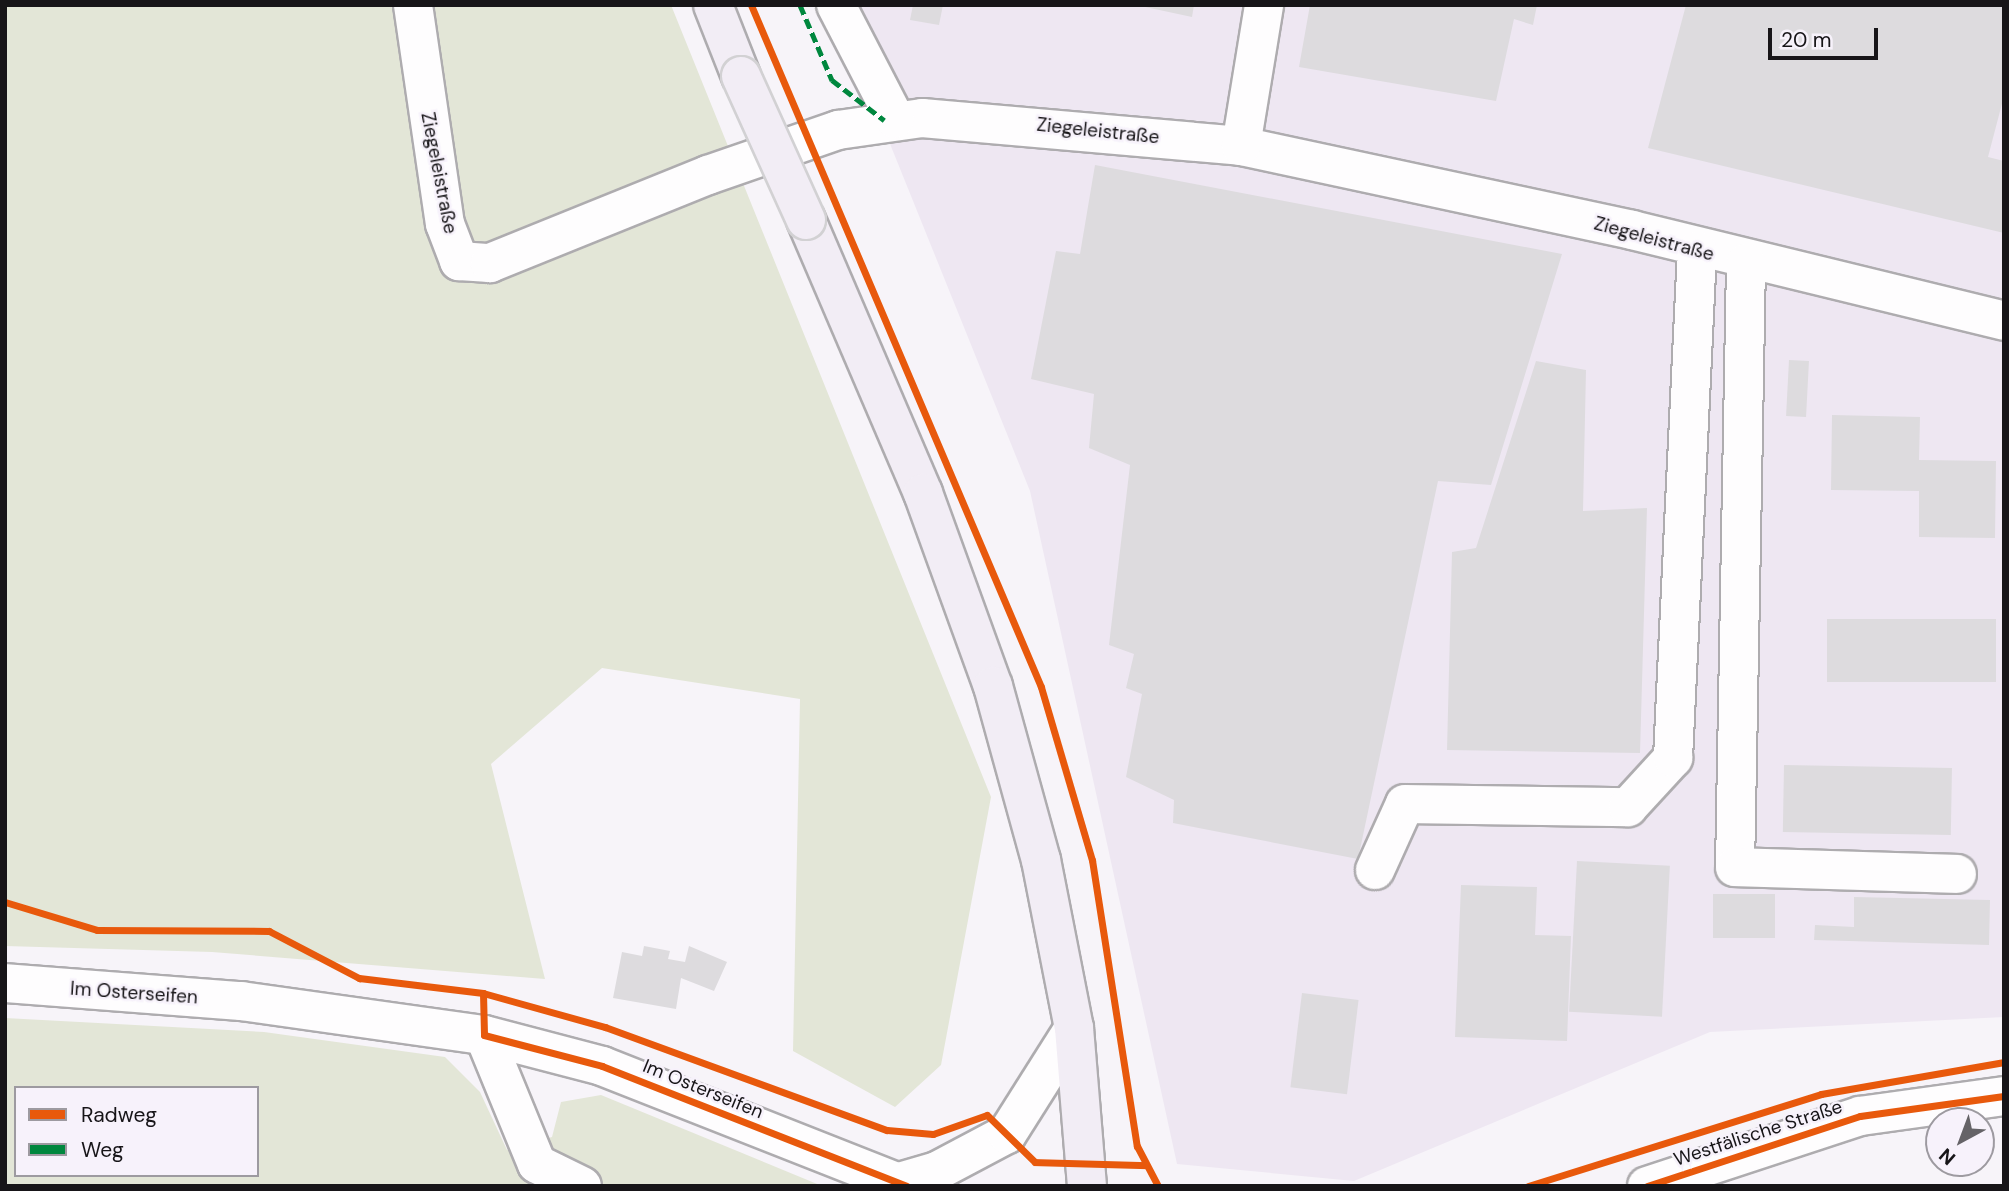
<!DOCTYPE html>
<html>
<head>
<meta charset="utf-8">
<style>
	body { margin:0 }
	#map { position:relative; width:2009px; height:1191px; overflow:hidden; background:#f7f4f9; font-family:"DM Sans",sans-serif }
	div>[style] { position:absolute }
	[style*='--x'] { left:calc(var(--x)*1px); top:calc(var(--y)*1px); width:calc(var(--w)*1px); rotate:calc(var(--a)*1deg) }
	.built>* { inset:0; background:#eee7f2 }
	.green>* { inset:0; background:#e3e6d7 }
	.building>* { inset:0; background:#dddbde; transform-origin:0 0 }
	.roads { filter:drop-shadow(2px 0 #aeacaf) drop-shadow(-2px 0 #aeacaf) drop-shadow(0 2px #aeacaf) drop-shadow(0 -2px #aeacaf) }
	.minor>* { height:38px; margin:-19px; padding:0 19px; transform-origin:19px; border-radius:19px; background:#fefdfe }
	.major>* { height:38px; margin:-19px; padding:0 19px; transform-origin:19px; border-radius:19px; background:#f2edf5 }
	.bridges { filter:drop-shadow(2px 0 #d2d1d3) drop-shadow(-2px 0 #d2d1d3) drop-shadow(0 2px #d2d1d3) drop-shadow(0 -2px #d2d1d3) }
	.major-bridge>* { height:38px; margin:-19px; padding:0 19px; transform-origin:19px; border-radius:19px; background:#f2edf5 }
	.quiet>* { height:5px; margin-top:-2.5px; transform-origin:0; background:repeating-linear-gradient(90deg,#00873e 0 10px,transparent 0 15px) }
	.cycleway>* { height:7px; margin:-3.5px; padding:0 3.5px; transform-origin:3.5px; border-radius:3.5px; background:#e8590c }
	span { translate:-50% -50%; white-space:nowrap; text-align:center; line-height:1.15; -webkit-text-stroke:5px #f7f2fb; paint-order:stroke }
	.street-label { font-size:19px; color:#171518 }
	.frame { position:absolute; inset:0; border:7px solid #171518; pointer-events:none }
	.legend { position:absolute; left:14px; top:1086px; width:245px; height:91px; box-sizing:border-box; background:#f7f2fb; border:2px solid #9d9aa0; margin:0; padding:9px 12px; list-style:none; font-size:21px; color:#171518 }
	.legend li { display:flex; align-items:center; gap:14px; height:35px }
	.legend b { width:35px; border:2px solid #9d9aa0 }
	.north { position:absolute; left:1925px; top:1107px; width:70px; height:70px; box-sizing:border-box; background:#f7f2fb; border:2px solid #9d9aa0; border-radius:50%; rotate:221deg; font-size:19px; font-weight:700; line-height:28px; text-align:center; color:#171518 }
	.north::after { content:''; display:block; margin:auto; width:24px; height:32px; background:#656367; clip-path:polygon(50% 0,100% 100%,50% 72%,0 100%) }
	.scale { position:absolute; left:1768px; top:28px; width:110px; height:32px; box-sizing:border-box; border:4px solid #171518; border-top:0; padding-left:9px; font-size:21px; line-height:24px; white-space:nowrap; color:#171518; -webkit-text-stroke:5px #f7f2fb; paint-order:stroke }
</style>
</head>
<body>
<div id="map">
	<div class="built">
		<i style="clip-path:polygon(834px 5px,2004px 5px,2004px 1017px,1710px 1032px,1354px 1181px,1177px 1164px,1030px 491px)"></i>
	</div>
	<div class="green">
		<i style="clip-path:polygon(5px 5px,671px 5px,991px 797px,941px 1065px,895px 1107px,793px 1051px,800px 699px,602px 668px,491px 764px,545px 979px,212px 952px,5px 946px)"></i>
		<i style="clip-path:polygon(evenodd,5px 1018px,264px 1032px,445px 1057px,480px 1092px,507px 1150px,552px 1137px,561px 1102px,601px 1095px,822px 1186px,5px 1186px,5px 1018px,16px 1088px,257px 1088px,257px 1175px,16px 1175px,16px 1088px)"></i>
	</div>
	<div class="building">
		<i style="clip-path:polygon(913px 5px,943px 5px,939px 25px,910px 20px)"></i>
		<i style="clip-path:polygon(1136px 5px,1194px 5px,1192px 17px)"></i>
		<i style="clip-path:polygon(1310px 5px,1537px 5px,1533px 25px,1514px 19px,1496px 101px,1299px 67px)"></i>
		<i style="clip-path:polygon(1686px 5px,2004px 5px,2004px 96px,1988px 157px,2004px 161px,2004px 233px,1648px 148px)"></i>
		<i style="clip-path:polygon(1095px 165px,1562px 254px,1491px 485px,1438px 481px,1358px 859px,1173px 823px,1174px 800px,1126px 777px,1142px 694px,1126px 688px,1134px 654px,1109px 645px,1130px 465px,1089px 448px,1094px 394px,1031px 379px,1056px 251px,1080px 254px)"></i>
		<i style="left:1789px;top:360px;width:20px;height:56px;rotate:3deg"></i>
		<i style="clip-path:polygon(1536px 361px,1586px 370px,1583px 511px,1647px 508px,1640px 753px,1447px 750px,1452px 552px,1476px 548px)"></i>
		<i style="clip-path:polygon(1832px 415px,1920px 417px,1919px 460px,1996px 461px,1995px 538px,1919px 537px,1919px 491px,1831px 490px)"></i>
		<i style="left:1827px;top:619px;width:169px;height:63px"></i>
		<i style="left:1784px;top:765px;width:168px;height:67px;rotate:1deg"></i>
		<i style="left:1577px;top:861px;width:93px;height:151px;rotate:3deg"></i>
		<i style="clip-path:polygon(1461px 885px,1537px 887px,1535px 935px,1571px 936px,1567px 1041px,1455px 1037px)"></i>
		<i style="left:1713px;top:894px;width:62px;height:44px"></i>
		<i style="clip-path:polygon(1854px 897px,1990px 900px,1989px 945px,1814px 940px,1815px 925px,1854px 927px)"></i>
		<i style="clip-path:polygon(644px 946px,670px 951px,668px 959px,685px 962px,689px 946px,727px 962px,714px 991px,681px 978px,676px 1009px,613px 998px,622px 952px,642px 956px)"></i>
		<i style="left:1302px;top:993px;width:57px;height:95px;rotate:7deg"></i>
	</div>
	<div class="roads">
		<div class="minor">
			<i style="--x:413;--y:5;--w:221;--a:81.7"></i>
			<i style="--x:445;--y:224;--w:40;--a:69"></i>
			<i style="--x:459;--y:261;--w:31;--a:4"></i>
			<i style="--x:490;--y:263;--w:235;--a:-22"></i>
			<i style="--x:708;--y:175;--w:138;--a:-19.1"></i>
			<i style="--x:838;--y:130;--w:85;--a:-8.1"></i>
			<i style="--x:922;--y:118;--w:320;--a:5"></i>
			<i style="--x:1241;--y:146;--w:400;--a:12.1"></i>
			<i style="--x:1632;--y:230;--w:383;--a:13.7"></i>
			<i style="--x:836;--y:5;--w:128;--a:62.6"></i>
			<i style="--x:1241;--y:146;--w:143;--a:-80.7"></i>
			<i style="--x:1746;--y:263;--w:604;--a:91.04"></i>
			<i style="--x:1735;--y:867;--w:222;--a:1.8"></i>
			<i style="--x:1375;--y:870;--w:72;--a:-65.6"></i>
			<i style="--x:1405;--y:804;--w:223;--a:0.8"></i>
			<i style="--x:1628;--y:807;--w:67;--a:-47.4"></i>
			<i style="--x:1673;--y:758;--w:508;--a:-87.29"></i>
			<i style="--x:5;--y:983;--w:237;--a:4.4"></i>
			<i style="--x:241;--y:1001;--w:245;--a:8"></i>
			<i style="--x:484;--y:1035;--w:122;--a:14.7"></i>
			<i style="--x:602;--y:1066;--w:327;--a:21.5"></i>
			<i style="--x:484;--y:1035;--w:139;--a:67.7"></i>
			<i style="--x:537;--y:1164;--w:50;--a:26.1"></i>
			<i style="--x:896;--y:1183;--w:43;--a:-16.3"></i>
			<i style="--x:937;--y:1171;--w:79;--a:-27.9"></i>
			<i style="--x:1007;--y:1134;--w:125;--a:-57.7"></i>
			<i style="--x:1647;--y:1186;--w:224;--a:-18.2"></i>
			<i style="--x:1860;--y:1116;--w:145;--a:-7.9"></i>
		</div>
		<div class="major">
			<i style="--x:713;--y:5;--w:76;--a:68.5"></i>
			<i style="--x:806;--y:220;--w:297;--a:66.8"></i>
			<i style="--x:923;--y:493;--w:205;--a:70.1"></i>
			<i style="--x:993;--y:686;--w:180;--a:74.6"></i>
			<i style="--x:1041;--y:860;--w:171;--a:78.9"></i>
			<i style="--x:1074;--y:1028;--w:159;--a:85.3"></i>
		</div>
	</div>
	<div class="bridges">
		<div class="major-bridge">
			<i style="--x:741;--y:76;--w:158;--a:65.7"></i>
		</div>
	</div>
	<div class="quiet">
		<i style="--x:800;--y:5;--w:82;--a:66.9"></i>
		<i style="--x:832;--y:80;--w:66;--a:37.6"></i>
	</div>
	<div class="cycleway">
		<i style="--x:751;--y:5;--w:741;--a:66.96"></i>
		<i style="--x:1041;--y:687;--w:180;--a:73.6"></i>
		<i style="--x:1092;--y:860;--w:290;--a:81.1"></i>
		<i style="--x:1137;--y:1146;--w:45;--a:62.3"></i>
		<i style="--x:5;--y:902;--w:96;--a:16.9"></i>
		<i style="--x:97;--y:930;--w:172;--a:0.3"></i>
		<i style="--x:269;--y:931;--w:102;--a:27.6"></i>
		<i style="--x:359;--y:978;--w:125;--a:6.9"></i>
		<i style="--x:483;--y:993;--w:42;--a:88.6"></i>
		<i style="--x:484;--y:1035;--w:122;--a:14.7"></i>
		<i style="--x:602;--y:1066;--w:327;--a:21.5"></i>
		<i style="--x:483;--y:993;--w:127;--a:15.6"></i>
		<i style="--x:605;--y:1027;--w:300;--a:20.1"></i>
		<i style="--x:887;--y:1130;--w:46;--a:5"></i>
		<i style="--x:933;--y:1134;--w:57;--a:-19.4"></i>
		<i style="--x:987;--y:1115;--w:67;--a:44.4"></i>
		<i style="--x:1035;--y:1162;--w:110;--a:1.6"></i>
		<i style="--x:1528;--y:1186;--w:307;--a:-17.4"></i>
		<i style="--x:1821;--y:1094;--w:186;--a:-9.9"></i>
		<i style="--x:1647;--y:1186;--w:224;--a:-18.2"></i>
		<i style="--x:1860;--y:1116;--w:145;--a:-7.9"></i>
	</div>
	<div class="street-label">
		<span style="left:1098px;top:131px;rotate:6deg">Ziegeleistraße</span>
		<span style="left:439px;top:173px;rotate:79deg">Ziegeleistraße</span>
		<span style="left:1654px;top:239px;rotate:15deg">Ziegeleistraße</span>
		<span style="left:134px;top:993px;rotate:4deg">Im Osterseifen</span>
		<span style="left:703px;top:1089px;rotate:22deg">Im Osterseifen</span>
		<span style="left:1758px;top:1133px;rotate:-18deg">Westfälische Straße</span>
	</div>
	<div class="frame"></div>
	<ul class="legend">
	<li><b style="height:9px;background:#e8590c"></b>Radweg</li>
	<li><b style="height:9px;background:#00873e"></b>Weg</li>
	</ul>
	<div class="north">N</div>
	<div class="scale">20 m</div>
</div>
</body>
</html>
